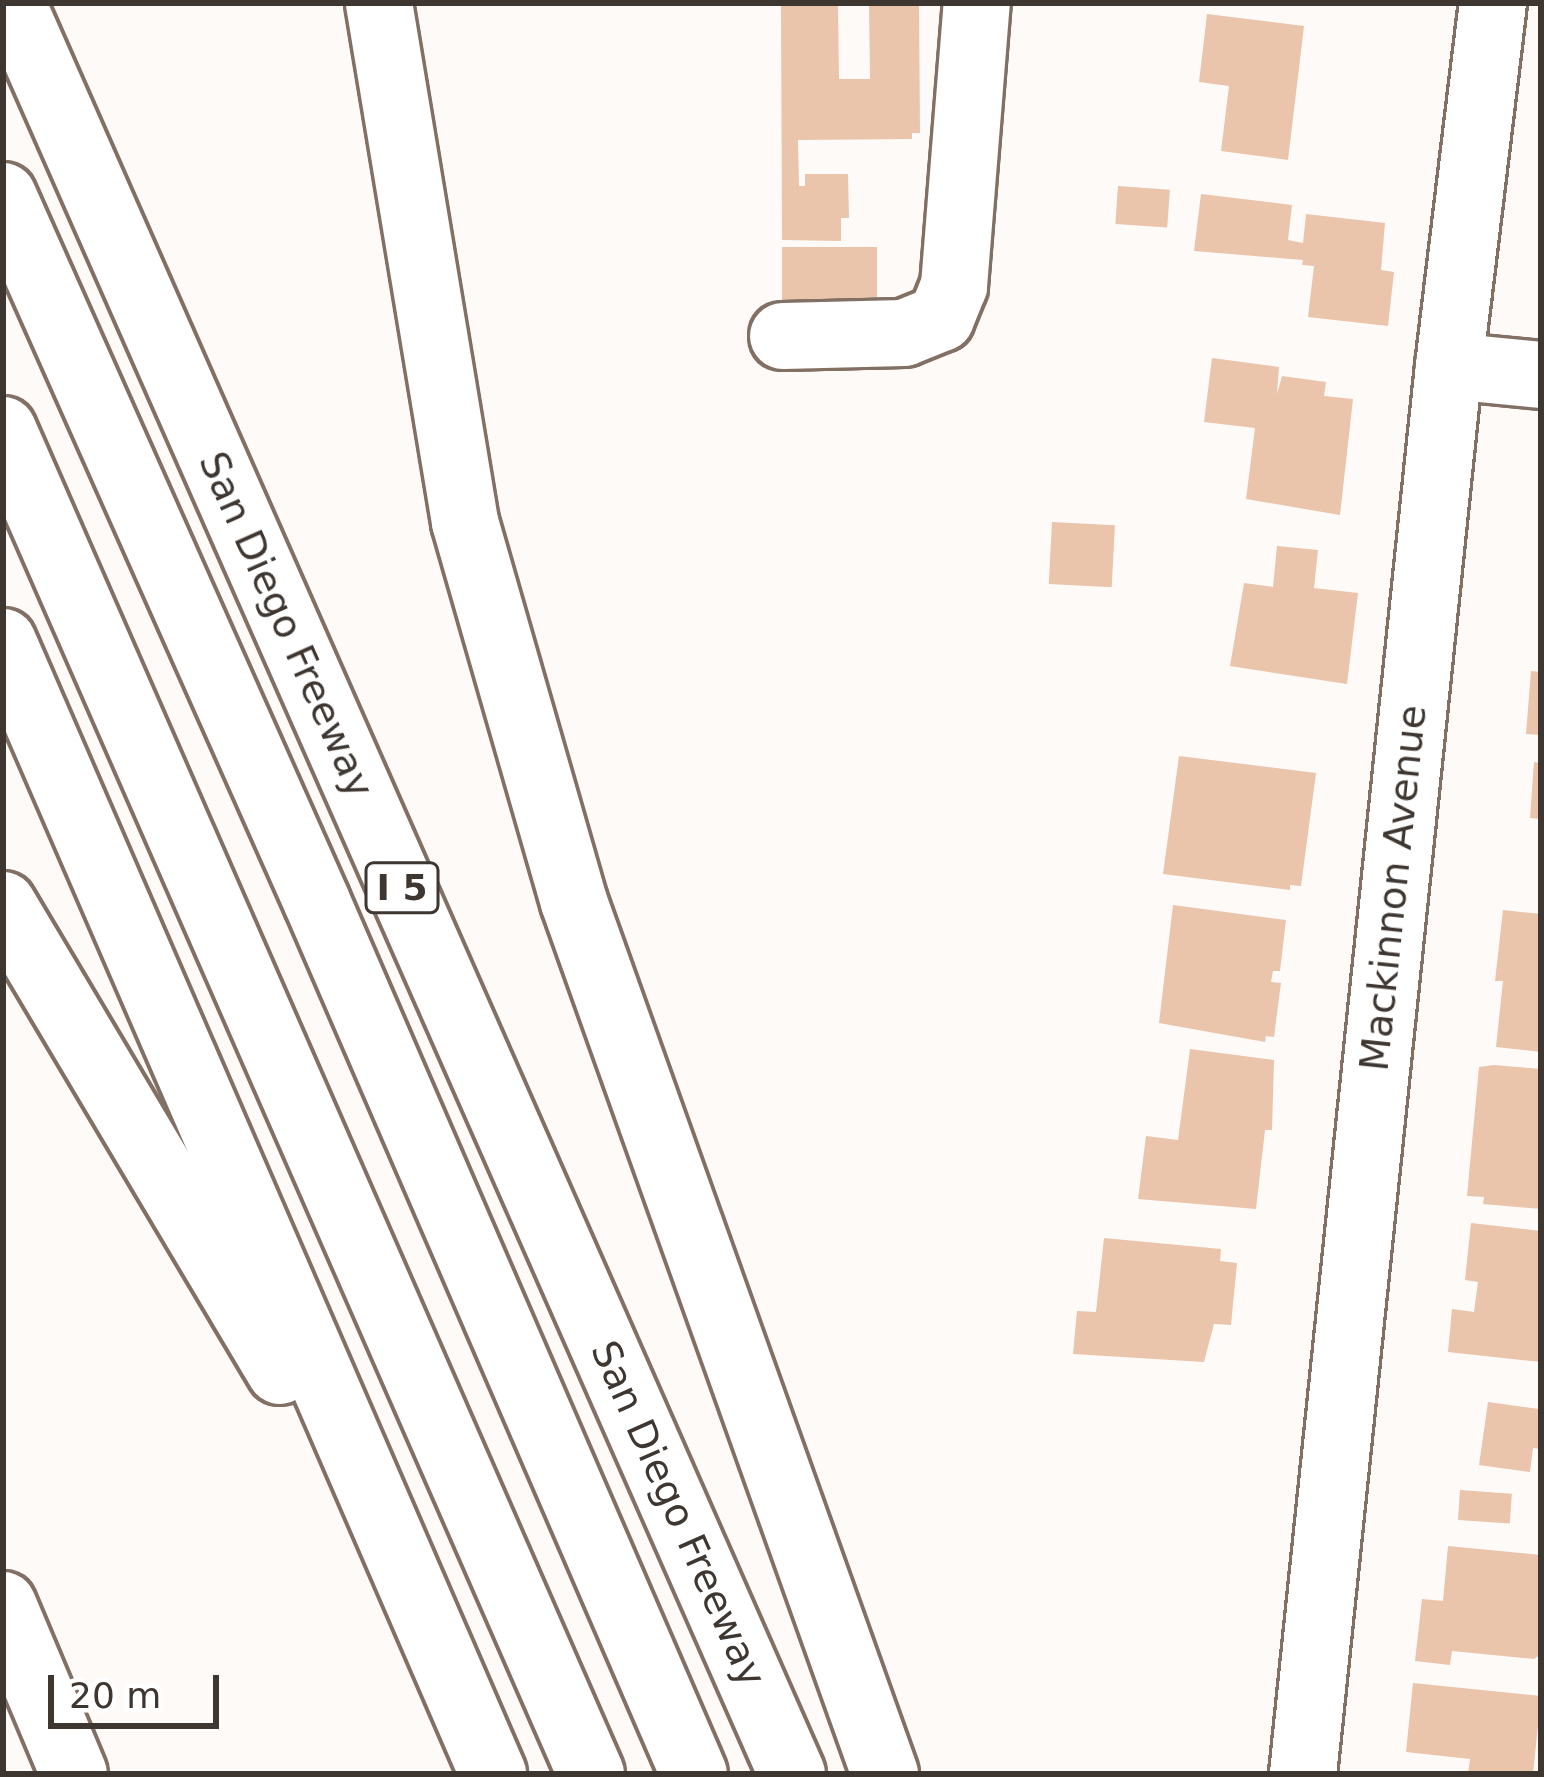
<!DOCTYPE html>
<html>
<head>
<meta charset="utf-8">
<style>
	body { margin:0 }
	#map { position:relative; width:1544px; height:1777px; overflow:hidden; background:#fefaf8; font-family:"DejaVu Sans",sans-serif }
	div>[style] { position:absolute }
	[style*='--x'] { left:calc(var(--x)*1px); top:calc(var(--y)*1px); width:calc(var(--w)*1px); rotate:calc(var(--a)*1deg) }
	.building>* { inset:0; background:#eac4ab; transform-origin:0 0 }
	.roads { filter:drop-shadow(3px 0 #827065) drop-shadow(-3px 0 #827065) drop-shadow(0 3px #827065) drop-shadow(0 -3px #827065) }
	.minor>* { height:66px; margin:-33px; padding:0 33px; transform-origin:33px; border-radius:33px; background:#fff }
	.highway>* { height:66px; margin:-33px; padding:0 33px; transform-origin:33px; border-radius:33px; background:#fff }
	span { translate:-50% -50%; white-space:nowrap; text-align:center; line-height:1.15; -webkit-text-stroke:12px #fff; paint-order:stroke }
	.shield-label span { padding:3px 9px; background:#fff; border:3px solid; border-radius:9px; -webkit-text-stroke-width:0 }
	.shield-label { font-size:36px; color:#3e3631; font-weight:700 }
	.street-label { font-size:39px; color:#3e3631 }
	.frame { position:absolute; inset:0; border:6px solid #3e3631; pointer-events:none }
	.scale { position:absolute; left:48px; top:1675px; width:171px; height:54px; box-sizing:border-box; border:6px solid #3e3631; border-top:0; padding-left:15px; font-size:36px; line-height:42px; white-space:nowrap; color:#3e3631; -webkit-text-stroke:9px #fff; paint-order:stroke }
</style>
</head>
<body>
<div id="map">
	<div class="building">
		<i style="clip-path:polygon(781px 3px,838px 3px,839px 79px,870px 79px,869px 3px,919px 3px,920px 133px,912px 133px,912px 139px,798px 140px,799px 186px,805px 186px,805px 174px,848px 174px,849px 218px,841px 218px,841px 241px,782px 240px)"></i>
		<i style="clip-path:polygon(1207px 14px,1304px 26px,1288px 160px,1221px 151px,1229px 86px,1199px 82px)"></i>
		<i style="left:1118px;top:186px;width:52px;height:38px;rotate:4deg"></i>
		<i style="clip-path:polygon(1201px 194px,1292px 205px,1288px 240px,1303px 243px,1306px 214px,1385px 223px,1381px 270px,1394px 272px,1388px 326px,1308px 317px,1314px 266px,1302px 265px,1303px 260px,1194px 251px)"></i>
		<i style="left:877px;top:247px;width:62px;height:95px;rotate:90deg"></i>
		<i style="clip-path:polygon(1212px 358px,1279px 367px,1277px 394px,1282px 376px,1326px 382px,1324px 396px,1353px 399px,1340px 515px,1246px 499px,1255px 428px,1204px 422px)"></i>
		<i style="left:1052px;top:522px;width:63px;height:62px;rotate:3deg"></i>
		<i style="clip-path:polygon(1277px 546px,1318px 550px,1314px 588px,1358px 593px,1347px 684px,1230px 666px,1244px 583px,1273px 587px)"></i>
		<i style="clip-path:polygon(1531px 671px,1541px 672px,1541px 735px,1526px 734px)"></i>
		<i style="clip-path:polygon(1179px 756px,1316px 773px,1301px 886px,1290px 885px,1290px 890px,1163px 874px)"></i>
		<i style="clip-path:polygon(1534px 762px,1541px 763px,1541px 819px,1530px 818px)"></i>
		<i style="clip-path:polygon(1173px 905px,1286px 920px,1280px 971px,1273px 971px,1271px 982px,1281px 983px,1274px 1037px,1266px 1036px,1265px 1042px,1159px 1023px)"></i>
		<i style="clip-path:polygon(1503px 910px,1541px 914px,1541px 1052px,1496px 1047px,1503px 981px,1495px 981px)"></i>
		<i style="clip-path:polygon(1190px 1049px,1274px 1060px,1272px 1130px,1265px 1130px,1256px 1209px,1138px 1199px,1146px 1136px,1178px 1140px)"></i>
		<i style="clip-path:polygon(1494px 1065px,1541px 1069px,1541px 1209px,1483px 1204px,1484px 1197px,1467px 1196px,1479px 1067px)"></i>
		<i style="clip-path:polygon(1471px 1223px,1541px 1231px,1541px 1362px,1448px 1352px,1452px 1309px,1474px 1312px,1478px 1282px,1465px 1280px)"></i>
		<i style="clip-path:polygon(1104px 1238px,1221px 1249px,1220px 1261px,1237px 1263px,1231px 1325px,1214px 1324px,1204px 1362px,1073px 1354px,1077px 1311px,1096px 1312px)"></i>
		<i style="clip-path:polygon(1488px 1402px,1539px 1409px,1541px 1449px,1533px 1448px,1530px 1472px,1479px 1465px)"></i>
		<i style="left:1460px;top:1490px;width:52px;height:30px;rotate:4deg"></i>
		<i style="clip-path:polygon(1448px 1546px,1541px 1555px,1541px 1654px,1534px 1659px,1452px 1651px,1450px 1665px,1415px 1661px,1422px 1599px,1443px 1601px)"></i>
		<i style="clip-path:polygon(1413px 1683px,1541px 1696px,1533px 1774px,1468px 1774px,1470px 1759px,1406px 1752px)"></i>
	</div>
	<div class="roads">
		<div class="minor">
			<i style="--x:783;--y:336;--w:121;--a:-1.4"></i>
			<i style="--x:904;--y:333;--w:40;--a:-22"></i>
			<i style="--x:941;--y:318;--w:35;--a:-68"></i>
			<i style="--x:954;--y:286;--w:284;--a:-85.4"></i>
			<i style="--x:1449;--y:366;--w:92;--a:5.6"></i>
			<i style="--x:3;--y:1605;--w:183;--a:67.2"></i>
			<i style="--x:1303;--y:1774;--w:1416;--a:-84.08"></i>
			<i style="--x:1449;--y:366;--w:366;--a:-83.1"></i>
		</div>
		<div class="highway">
			<i style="--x:12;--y:3;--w:1935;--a:66.23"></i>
			<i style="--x:379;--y:3;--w:526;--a:80.59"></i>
			<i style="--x:465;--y:522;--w:395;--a:74"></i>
			<i style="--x:574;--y:902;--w:926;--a:70.37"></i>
			<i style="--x:3;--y:196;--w:773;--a:66.02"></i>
			<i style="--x:317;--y:902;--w:950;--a:66.62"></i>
			<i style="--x:3;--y:430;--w:1467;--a:66.37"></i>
			<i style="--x:3;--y:642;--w:1234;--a:66.59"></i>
			<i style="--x:3;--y:905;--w:542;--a:59.27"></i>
		</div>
	</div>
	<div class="shield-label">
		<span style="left:402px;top:888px">I 5</span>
	</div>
	<div class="street-label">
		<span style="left:286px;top:625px;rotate:66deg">San Diego Freeway</span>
		<span style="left:1394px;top:888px;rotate:-84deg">Mackinnon Avenue</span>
		<span style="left:678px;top:1514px;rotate:66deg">San Diego Freeway</span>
	</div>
	<div class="frame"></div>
	<div class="scale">20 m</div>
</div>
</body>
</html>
